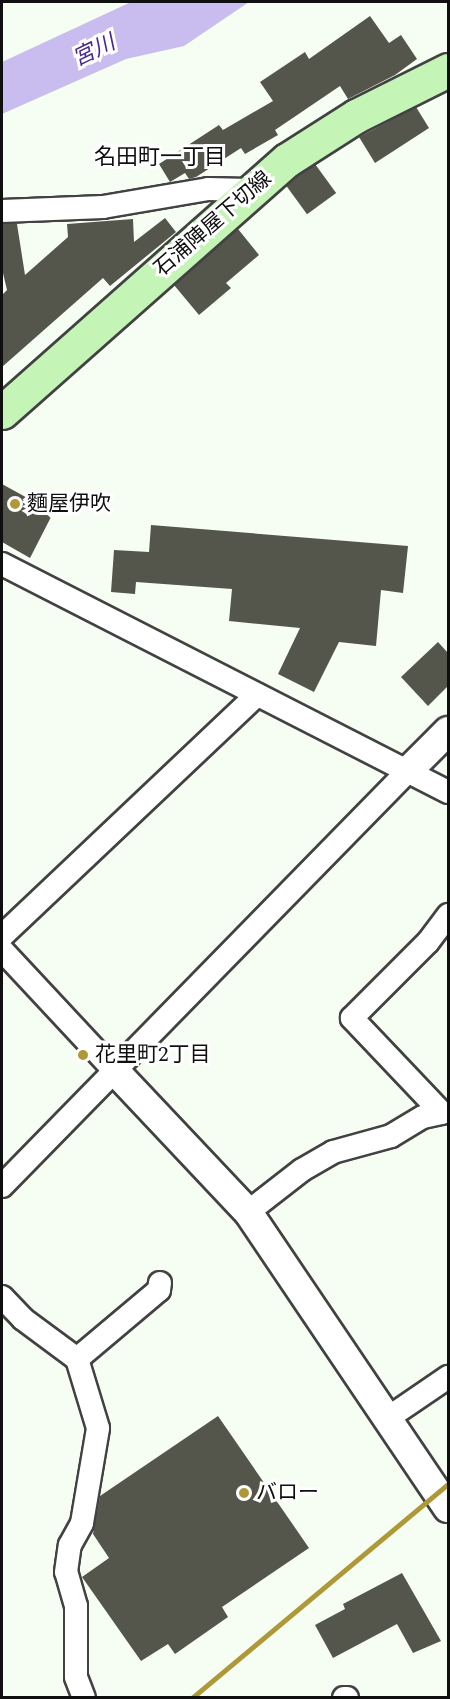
<!DOCTYPE html>
<html>
<head>
<meta charset="utf-8">
<style>
	body { margin:0 }
	#map { position:relative; width:450px; height:1699px; overflow:hidden; background:#f6fdf2; font-family:Spectral,"Noto Sans JP",serif }
	div>[style] { position:absolute }
	[style*='--x'] { left:calc(var(--x)*1px); top:calc(var(--y)*1px); width:calc(var(--w)*1px); rotate:calc(var(--a)*1deg) }
	.water>* { inset:0; background:#c9bdef }
	.building>* { inset:0; background:#54564c; transform-origin:0 0 }
	.roads { filter:drop-shadow(2px 0 #424242) drop-shadow(-2px 0 #424242) drop-shadow(0 2px #424242) drop-shadow(0 -2px #424242) }
	.minor>* { height:22px; margin:-11px; padding:0 11px; transform-origin:11px; border-radius:11px; background:#fff }
	.tertiary>* { height:28px; margin:-14px; padding:0 14px; transform-origin:14px; border-radius:14px; background:#fff }
	.secondary>* { height:33px; margin:-16.5px; padding:0 16.5px; transform-origin:16.5px; border-radius:16.5px; background:#c5f5b6 }
	.rail>* { height:4.5px; margin:-2.25px; padding:0 2.25px; transform-origin:2.25px; border-radius:2.25px; background:#ae9838 }
	.dots>* { width:16px; height:16px; translate:-50% -50%; box-sizing:border-box; border:3px solid #fff; border-radius:50% }
	span { translate:-50% -50%; white-space:nowrap; text-align:center; line-height:1.15; -webkit-text-stroke:6px #fff; paint-order:stroke }
	.street-label { font-size:21px; color:#0f0f0f }
	.poi-label { font-size:21px; color:#0f0f0f }
	.left { translate:0 -50%; text-align:left }
	.water-label { font-size:22px; color:#472791; font-style:italic }
	.neighbourhood-label { font-size:22px; color:#0f0f0f }
	.frame { position:absolute; inset:0; border:3px solid #0f0f0f; pointer-events:none }
</style>
</head>
<body>
<div id="map">
	<div class="water">
		<i style="clip-path:polygon(131px 2px,249px 2px,184px 46px,126px 59px,2px 114px,2px 62px)"></i>
	</div>
	<div class="building">
		<i style="clip-path:polygon(370px 16px,389px 43px,401px 35px,417px 59px,395px 75px,348px 99px,340px 86px,275px 130px,278px 135px,245px 154px,241px 148px,196px 177px,189px 179px,185px 173px,170px 182px,159px 164px,219px 125px,223px 130px,273px 101px,260px 82px,305px 52px,309px 59px)"></i>
		<i style="clip-path:polygon(416px 107px,429px 128px,375px 163px,359px 137px)"></i>
		<i style="left:315px;top:164px;width:36px;height:36px;rotate:54deg"></i>
		<i style="clip-path:polygon(165px 218px,176px 232px,110px 286px,103px 278px,2px 367px,2px 295px,7px 290px,2px 269px,2px 224px,17px 224px,25px 275px,68px 237px,67px 224px,133px 219px,134px 242px)"></i>
		<i style="clip-path:polygon(238px 229px,259px 255px,226px 283px,231px 288px,199px 315px,174px 285px)"></i>
		<i style="clip-path:polygon(2px 484px,31px 500px,28px 505px,51px 517px,30px 558px,2px 542px)"></i>
		<i style="clip-path:polygon(151px 525px,408px 546px,403px 593px,381px 590px,376px 646px,339px 642px,314px 692px,278px 674px,300px 628px,229px 621px,232px 589px,136px 582px,135px 594px,111px 592px,114px 550px,149px 552px)"></i>
		<i style="clip-path:polygon(438px 642px,448px 653px,448px 686px,428px 706px,401px 677px)"></i>
		<i style="clip-path:polygon(218px 1416px,309px 1548px,222px 1607px,228px 1617px,175px 1654px,168px 1644px,141px 1661px,82px 1577px,109px 1558px,93px 1534px,100px 1496px)"></i>
		<i style="clip-path:polygon(402px 1573px,441px 1641px,413px 1653px,397px 1624px,333px 1658px,315px 1625px,345px 1609px,343px 1604px)"></i>
	</div>
	<div class="roads">
		<div class="minor">
			<i style="--x:2;--y:211;--w:101;--a:-2.3"></i>
			<i style="--x:103;--y:207;--w:107;--a:-9.7"></i>
			<i style="--x:208;--y:189;--w:41;--a:1.4"></i>
			<i style="--x:2;--y:564;--w:501;--a:27.08"></i>
			<i style="--x:2;--y:936;--w:351;--a:-43.4"></i>
			<i style="--x:2;--y:950;--w:164;--a:47"></i>
			<i style="--x:2;--y:1186;--w:582;--a:-45.63"></i>
			<i style="--x:248;--y:1212;--w:68;--a:-37.9"></i>
			<i style="--x:302;--y:1170;--w:36;--a:-30"></i>
			<i style="--x:333;--y:1152;--w:60;--a:-15.4"></i>
			<i style="--x:391;--y:1136;--w:37;--a:-31"></i>
			<i style="--x:423;--y:1117;--w:19;--a:-12"></i>
			<i style="--x:442;--y:1113;--w:131;--a:-133.5"></i>
			<i style="--x:352;--y:1018;--w:107;--a:-45"></i>
			<i style="--x:428;--y:942;--w:34;--a:-53"></i>
			<i style="--x:2;--y:1297;--w:30;--a:46"></i>
			<i style="--x:23;--y:1319;--w:67;--a:36.5"></i>
			<i style="--x:388;--y:1418;--w:73;--a:-34.3"></i>
			<i style="--x:84;--y:1698;--w:22;--a:-111"></i>
			<i style="--x:76;--y:1677;--w:71;--a:-90"></i>
			<i style="--x:76;--y:1606;--w:35;--a:-106"></i>
			<i style="--x:66;--y:1572;--w:27;--a:-82"></i>
			<i style="--x:70;--y:1545;--w:25;--a:-61"></i>
			<i style="--x:82;--y:1523;--w:96;--a:-80.4"></i>
			<i style="--x:98;--y:1428;--w:72;--a:-106.9"></i>
			<i style="--x:77;--y:1359;--w:107;--a:-40.1"></i>
			<i style="--x:159;--y:1290;--w:7;--a:-82"></i>
			<i style="--x:344;--y:1698;--w:3;--a:0"></i>
		</div>
		<div class="tertiary">
			<i style="--x:409;--y:770;--w:55;--a:-45"></i>
			<i style="--x:114;--y:1070;--w:195;--a:46.7"></i>
			<i style="--x:248;--y:1212;--w:357;--a:56"></i>
		</div>
		<div class="secondary">
			<i style="--x:2;--y:412;--w:380;--a:-41.5"></i>
			<i style="--x:287;--y:160;--w:82;--a:-32.5"></i>
			<i style="--x:356;--y:116;--w:103;--a:-26.6"></i>
		</div>
	</div>
	<div class="rail">
		<i style="--x:192;--y:1698;--w:334;--a:-39.9"></i>
	</div>
	<div class="dots">
		<i style="left:15px;top:504px;background:#ae9838"></i>
		<i style="left:83px;top:1055px;background:#ae9838"></i>
		<i style="left:244px;top:1493px;background:#ae9838"></i>
	</div>
	<div class="street-label">
		<span style="left:213px;top:224px;rotate:-41deg">石浦陣屋下切線</span>
	</div>
	<div class="poi-label">
		<span class="left" style="left:27px;top:504px">麵屋伊吹</span>
		<span class="left" style="left:95px;top:1055px">花里町2丁目</span>
		<span class="left" style="left:256px;top:1493px">バロー</span>
	</div>
	<div class="water-label">
		<span style="left:94px;top:51px;rotate:-26deg">宮川</span>
	</div>
	<div class="neighbourhood-label">
		<span style="left:160px;top:158px">名田町一丁目</span>
	</div>
	<div class="frame"></div>
</div>
</body>
</html>
